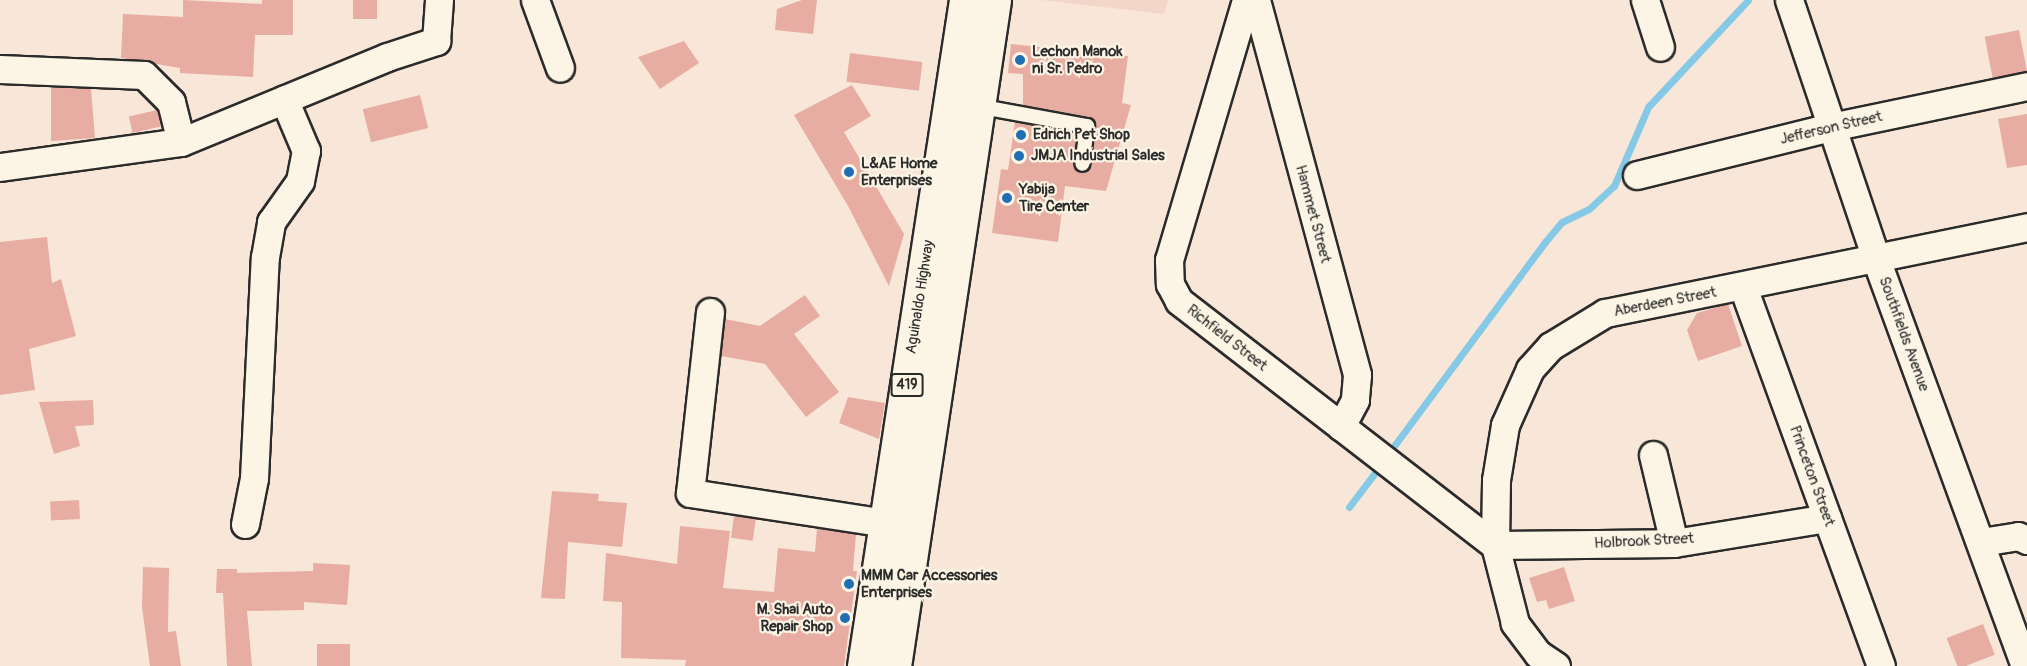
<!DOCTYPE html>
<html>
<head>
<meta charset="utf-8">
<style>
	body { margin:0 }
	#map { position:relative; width:2027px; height:666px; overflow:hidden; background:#f8e7d8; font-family:Pangolin,sans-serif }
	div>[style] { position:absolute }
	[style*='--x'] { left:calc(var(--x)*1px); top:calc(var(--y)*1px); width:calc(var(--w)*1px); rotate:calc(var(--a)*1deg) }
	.built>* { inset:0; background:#f3d6c8 }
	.stream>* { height:7px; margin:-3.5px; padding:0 3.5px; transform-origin:3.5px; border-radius:3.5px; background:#85c9e6 }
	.building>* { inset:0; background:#e7ada2; transform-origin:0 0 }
	.roads { filter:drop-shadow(2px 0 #2b2b2b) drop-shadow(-2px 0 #2b2b2b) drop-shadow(0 2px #2b2b2b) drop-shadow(0 -2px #2b2b2b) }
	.service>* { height:14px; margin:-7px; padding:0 7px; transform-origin:7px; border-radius:7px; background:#fcf5e5 }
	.minor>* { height:27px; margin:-13.5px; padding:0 13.5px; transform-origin:13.5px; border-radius:13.5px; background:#fcf5e5 }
	.trunk>* { height:33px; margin:-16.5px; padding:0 16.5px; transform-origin:16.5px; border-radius:16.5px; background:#fcf5e5 }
	.dots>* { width:16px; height:16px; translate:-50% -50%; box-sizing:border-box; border:3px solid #fcf5e5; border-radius:50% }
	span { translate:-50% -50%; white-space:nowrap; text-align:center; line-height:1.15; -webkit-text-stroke:4.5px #fcf5e5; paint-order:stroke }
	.shield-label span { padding:2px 4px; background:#fcf5e5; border:2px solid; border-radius:4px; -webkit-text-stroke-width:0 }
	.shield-label { font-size:14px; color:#2b2b2b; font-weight:700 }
	.poi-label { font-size:15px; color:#2b2b2b; font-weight:700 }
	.left { translate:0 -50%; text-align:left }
	.right { translate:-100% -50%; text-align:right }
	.street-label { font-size:15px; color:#2b2b2b }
</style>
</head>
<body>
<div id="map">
	<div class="built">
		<i style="clip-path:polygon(1041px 0,1168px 0,1164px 14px)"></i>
	</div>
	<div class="stream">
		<i style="--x:1394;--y:446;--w:254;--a:-53.5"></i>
		<i style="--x:1545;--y:242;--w:26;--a:-50"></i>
		<i style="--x:1562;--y:222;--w:30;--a:-26"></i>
		<i style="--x:1589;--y:209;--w:34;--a:-43"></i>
		<i style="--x:1614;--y:186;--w:86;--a:-66.7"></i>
		<i style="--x:1648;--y:107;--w:146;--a:-46.9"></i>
		<i style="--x:1349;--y:507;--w:46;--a:-52.9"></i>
	</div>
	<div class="building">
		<i style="clip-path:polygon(183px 0,262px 4px,262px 0,293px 0,293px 35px,255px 35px,253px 77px,180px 73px,180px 68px,121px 58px,123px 14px,183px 17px)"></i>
		<i style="left:353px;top:0;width:24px;height:19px"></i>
		<i style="clip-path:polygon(802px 0,817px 0,813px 34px,775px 30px,777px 9px)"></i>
		<i style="left:2019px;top:30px;width:42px;height:35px;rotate:79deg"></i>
		<i style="clip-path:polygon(684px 41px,699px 63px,660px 89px,638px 57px)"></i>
		<i style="clip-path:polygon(1011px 44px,1128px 56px,1122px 103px,1131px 105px,1106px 191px,1065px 186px,1058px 242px,992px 233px,1001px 169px,1008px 170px,1015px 122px,1077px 133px,1073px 163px,1081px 173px,1091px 166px,1096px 123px,1089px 117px,1023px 105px,1023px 74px,1008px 73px)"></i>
		<i style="left:850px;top:53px;width:73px;height:29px;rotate:7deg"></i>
		<i style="clip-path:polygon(852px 85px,871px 116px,844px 132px,904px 234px,889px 286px,848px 206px,794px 115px)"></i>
		<i style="clip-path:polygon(51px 87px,91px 89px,95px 138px,51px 141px)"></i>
		<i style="left:420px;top:95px;width:34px;height:59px;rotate:76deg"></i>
		<i style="left:157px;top:110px;width:17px;height:29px;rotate:77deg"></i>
		<i style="clip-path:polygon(2027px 114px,2027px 165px,2007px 168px,1998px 119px)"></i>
		<i style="clip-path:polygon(47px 237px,52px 283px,61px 279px,76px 336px,29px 349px,35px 390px,0 395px,0 242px)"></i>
		<i style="clip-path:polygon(805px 295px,820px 316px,794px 334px,839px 392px,806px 417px,765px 364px,721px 356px,725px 319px,760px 326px)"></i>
		<i style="clip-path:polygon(1728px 304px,1742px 346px,1698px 361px,1687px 330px,1697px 313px)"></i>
		<i style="clip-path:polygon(848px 397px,885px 403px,879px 439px,839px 423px)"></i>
		<i style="clip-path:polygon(93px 400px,94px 425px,75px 426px,80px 446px,54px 454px,39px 402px)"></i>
		<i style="clip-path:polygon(552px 491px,599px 494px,598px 501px,627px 503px,622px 547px,568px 542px,565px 599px,541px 598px)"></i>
		<i style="left:79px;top:500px;width:19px;height:29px;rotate:87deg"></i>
		<i style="left:734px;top:516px;width:22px;height:22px;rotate:8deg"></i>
		<i style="clip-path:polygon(680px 526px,730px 531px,723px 588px,774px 592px,778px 548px,815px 552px,817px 528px,856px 534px,853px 571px,857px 571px,844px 666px,685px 666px,686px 660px,621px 658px,622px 602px,603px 601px,606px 553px,677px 564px)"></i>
		<i style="clip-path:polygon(313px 563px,350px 565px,347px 605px,304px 602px,304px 610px,247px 611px,252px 666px,227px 666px,223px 593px,216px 593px,217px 569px,237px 569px,237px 573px,313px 571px)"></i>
		<i style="clip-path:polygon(143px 567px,169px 568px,168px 632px,176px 631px,181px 666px,150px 666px,142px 607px)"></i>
		<i style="clip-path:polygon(1564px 567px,1575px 601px,1549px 609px,1546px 600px,1537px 602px,1529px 578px)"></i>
		<i style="left:1983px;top:624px;width:33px;height:39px;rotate:69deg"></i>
		<i style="left:350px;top:644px;width:22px;height:33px;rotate:90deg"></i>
	</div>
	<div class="roads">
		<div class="service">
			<i style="--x:977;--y:106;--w:112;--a:10.3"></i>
			<i style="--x:1087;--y:126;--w:38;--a:97"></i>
		</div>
		<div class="minor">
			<i style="--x:535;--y:0;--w:72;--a:69.8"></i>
			<i style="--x:1246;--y:0;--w:271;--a:106.5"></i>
			<i style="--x:1169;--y:260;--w:24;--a:88"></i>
			<i style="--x:1170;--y:284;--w:19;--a:62"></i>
			<i style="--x:1179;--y:301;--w:399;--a:37.7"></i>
			<i style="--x:1495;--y:545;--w:179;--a:-0.6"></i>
			<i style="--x:1674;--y:543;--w:155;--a:-9.3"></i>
			<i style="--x:1256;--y:0;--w:388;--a:74.9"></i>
			<i style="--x:1357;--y:375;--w:25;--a:95"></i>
			<i style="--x:1355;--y:400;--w:30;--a:118"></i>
			<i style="--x:1645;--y:0;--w:49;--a:72.3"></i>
			<i style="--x:1789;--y:0;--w:273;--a:71.4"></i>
			<i style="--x:1876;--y:259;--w:433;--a:69.9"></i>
			<i style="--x:0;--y:69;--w:144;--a:2.4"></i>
			<i style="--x:144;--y:75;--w:38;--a:45"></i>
			<i style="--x:171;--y:102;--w:41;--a:76"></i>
			<i style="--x:0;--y:167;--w:183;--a:-7.9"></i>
			<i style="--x:181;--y:142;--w:223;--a:-22.4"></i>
			<i style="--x:387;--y:57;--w:52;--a:-18.1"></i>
			<i style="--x:436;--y:41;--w:41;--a:-85.8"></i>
			<i style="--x:1637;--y:175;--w:200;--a:-13.9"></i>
			<i style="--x:1831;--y:127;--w:200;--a:-11.8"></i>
			<i style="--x:1743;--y:287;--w:403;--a:70"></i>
			<i style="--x:710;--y:312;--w:182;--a:96.3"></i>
			<i style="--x:690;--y:493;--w:198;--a:8.7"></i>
			<i style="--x:1653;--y:455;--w:90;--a:76.6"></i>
			<i style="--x:245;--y:524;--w:47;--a:-78.9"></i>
			<i style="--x:254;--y:478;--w:221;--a:-87.2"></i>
			<i style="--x:265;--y:257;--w:36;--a:-80"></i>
			<i style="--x:271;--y:222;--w:50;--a:-54.7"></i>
			<i style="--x:300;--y:181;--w:31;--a:-79"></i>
			<i style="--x:306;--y:151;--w:56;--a:-112.9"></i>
			<i style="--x:1981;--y:542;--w:37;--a:-9"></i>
			<i style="--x:2018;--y:536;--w:10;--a:24"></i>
			<i style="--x:1556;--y:666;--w:22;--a:-146"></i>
			<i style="--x:1538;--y:654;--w:39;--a:-127"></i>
			<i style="--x:1515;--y:623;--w:81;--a:-104.4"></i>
			<i style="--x:1495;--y:545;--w:65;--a:-89.1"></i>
			<i style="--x:1496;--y:480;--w:56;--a:-80.7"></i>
			<i style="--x:1505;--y:425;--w:61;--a:-65.9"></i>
			<i style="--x:1530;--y:369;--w:31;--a:-48"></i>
			<i style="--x:1551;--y:346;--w:63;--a:-31.4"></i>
			<i style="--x:1605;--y:313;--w:431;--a:-11.5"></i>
		</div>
		<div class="trunk">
			<i style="--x:864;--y:666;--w:674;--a:-81.29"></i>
			<i style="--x:894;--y:666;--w:673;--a:-81.46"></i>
		</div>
	</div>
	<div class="dots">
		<i style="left:1020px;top:60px;background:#1f6fb2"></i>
		<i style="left:1021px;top:135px;background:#1f6fb2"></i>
		<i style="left:1019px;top:156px;background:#1f6fb2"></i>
		<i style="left:849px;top:172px;background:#1f6fb2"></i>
		<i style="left:1007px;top:198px;background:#1f6fb2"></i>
		<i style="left:849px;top:584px;background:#1f6fb2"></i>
		<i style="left:845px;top:618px;background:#1f6fb2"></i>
	</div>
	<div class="shield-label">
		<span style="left:907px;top:385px">419</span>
	</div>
	<div class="poi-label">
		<span class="left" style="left:1032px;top:60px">Lechon Manok<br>ni Sr. Pedro</span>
		<span class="left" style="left:1033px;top:135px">Edrich Pet Shop</span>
		<span class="left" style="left:1031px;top:156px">JMJA Industrial Sales</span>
		<span class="left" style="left:861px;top:172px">L&amp;AE Home<br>Enterprises</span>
		<span class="left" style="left:1019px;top:198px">Yabija<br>Tire Center</span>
		<span class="left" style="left:861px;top:584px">MMM Car Accessories<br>Enterprises</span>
		<span class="right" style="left:833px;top:618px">M. Shai Auto<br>Repair Shop</span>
	</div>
	<div class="street-label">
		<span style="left:1831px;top:128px;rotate:-13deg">Jefferson Street</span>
		<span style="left:1313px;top:214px;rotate:75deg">Hammet Street</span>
		<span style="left:920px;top:297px;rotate:-81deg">Aguinaldo Highway</span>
		<span style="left:1665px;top:302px;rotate:-11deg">Aberdeen Street</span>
		<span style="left:1904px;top:334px;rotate:70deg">Southfields Avenue</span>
		<span style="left:1227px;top:338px;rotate:38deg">Richfield Street</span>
		<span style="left:1812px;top:476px;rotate:70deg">Princeton Street</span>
		<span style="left:1644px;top:541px;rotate:-3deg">Holbrook Street</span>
	</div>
</div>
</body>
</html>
